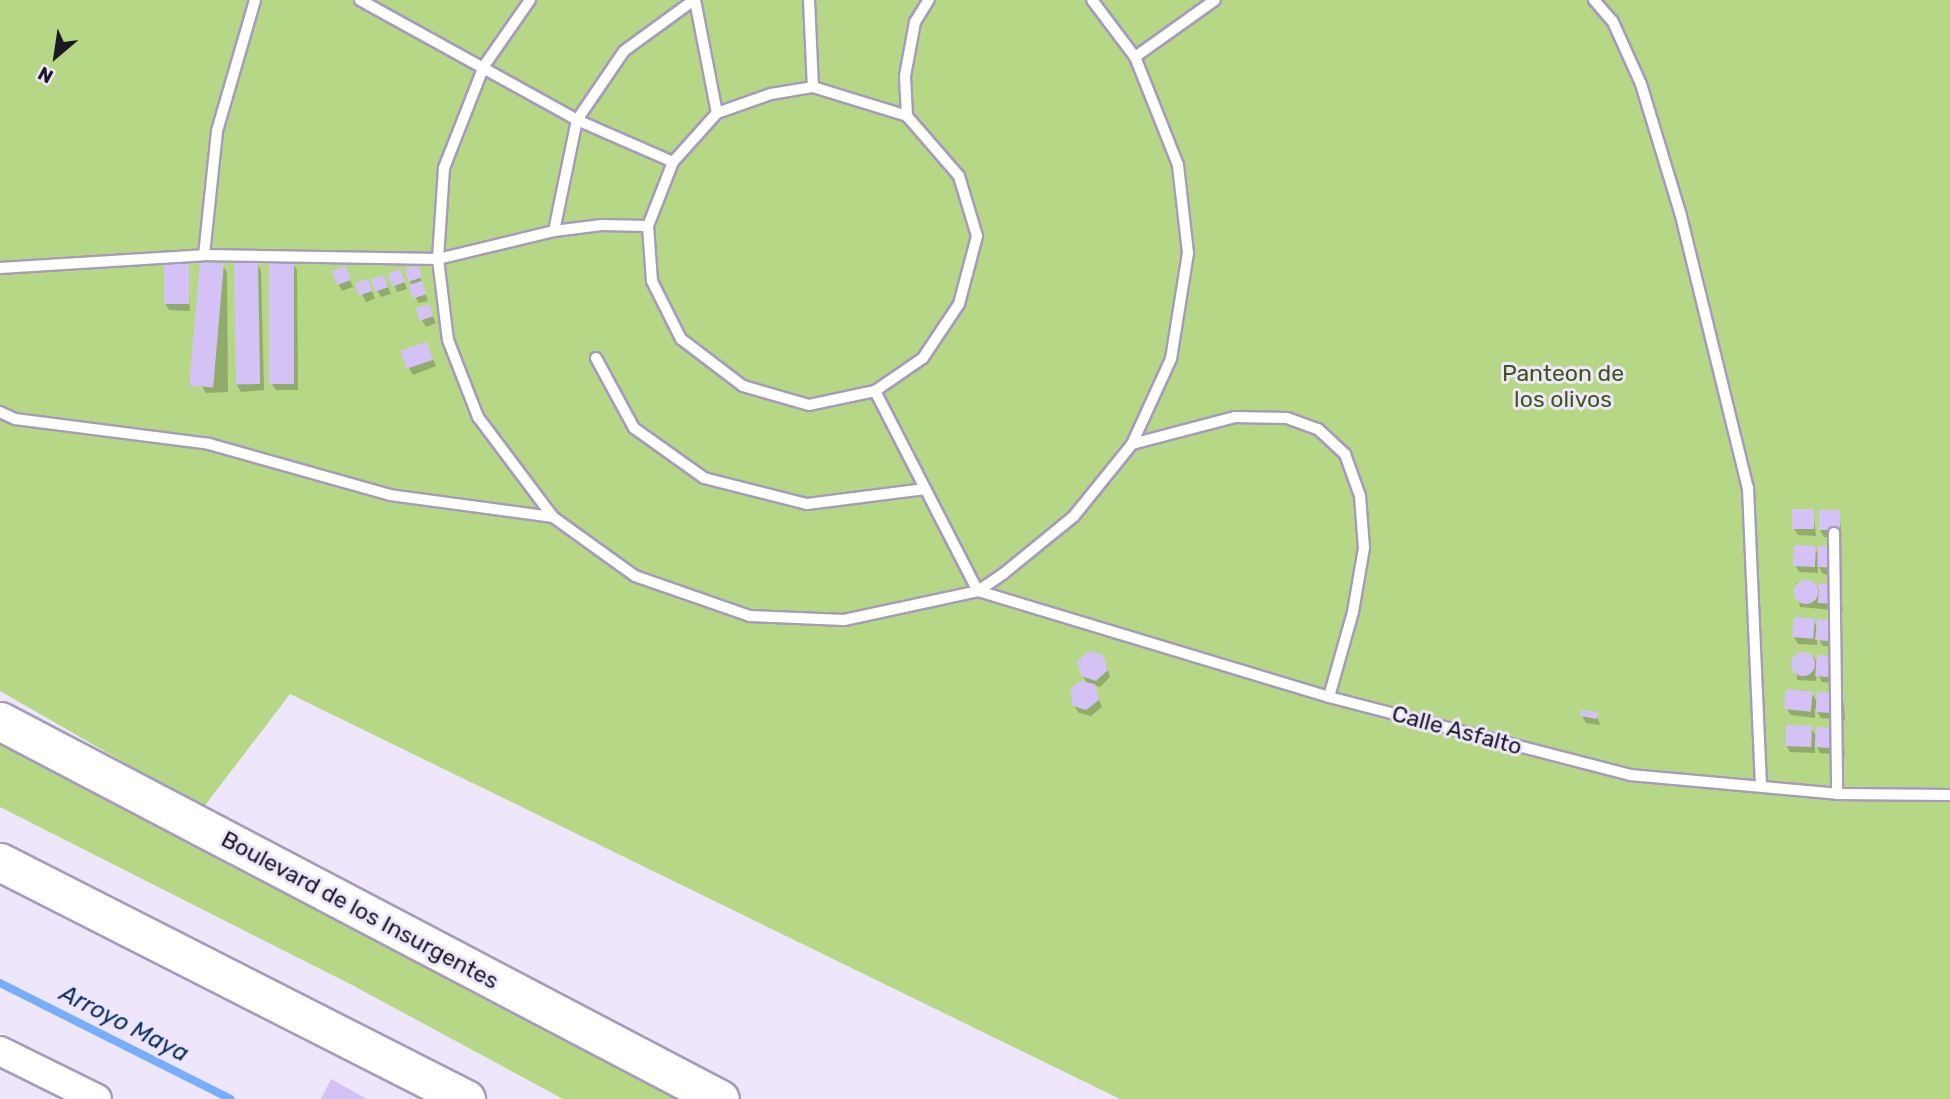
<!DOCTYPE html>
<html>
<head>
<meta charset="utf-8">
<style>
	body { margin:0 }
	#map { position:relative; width:1950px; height:1099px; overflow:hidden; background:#eee7fc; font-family:Rubik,sans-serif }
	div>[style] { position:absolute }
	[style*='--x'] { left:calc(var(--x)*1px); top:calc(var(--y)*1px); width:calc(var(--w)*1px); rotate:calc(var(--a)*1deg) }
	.green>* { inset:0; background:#b6d785 }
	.shadow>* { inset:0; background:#0003; transform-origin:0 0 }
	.stream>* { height:8px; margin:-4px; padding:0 4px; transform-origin:4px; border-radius:4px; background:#78adf9 }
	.building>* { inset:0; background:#d4c2f7; transform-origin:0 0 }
	.round { border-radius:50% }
	.roads { filter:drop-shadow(2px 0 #a69bbb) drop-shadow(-2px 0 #a69bbb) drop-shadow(0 2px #a69bbb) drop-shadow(0 -2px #a69bbb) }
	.service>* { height:10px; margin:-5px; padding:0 5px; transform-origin:5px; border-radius:5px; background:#fff }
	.tertiary>* { height:28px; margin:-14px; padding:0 14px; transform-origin:14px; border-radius:14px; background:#fff }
	.trunk>* { height:37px; margin:-18.5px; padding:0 18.5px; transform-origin:18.5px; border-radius:18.5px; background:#fff }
	span { translate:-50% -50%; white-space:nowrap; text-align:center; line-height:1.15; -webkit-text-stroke:6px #eee7fc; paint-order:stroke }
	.park-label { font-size:23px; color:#3f5515 }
	.street-label { font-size:23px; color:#1b1723 }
	.water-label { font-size:24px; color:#0b2e5d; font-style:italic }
	.north { position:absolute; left:21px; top:21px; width:70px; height:70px; -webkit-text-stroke:5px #eee7fc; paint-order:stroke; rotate:209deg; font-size:19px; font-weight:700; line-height:28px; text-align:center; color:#1b1723 }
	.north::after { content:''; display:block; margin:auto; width:24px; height:32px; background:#1b1723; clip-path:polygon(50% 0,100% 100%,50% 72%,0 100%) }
</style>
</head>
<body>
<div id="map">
	<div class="green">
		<i style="clip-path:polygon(0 0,1950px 0,1950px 1099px,1120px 1099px,290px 694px,203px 808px,0 691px)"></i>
		<i style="clip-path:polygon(0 739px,172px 835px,682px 1099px,563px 1099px,352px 985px,0 807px)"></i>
	</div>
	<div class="shadow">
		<i style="clip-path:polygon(235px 264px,257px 264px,261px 271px,264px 390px,241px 392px,237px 385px)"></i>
		<i style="clip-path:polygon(293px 264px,297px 270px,298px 390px,276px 390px,272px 384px)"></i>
		<i style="clip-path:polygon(187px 266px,190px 311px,169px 310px,165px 303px)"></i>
		<i style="clip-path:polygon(223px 266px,227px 272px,228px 392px,206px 393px,202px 386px)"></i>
		<i style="clip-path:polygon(417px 267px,428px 301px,418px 303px,406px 270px)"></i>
		<i style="clip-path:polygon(345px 268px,353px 287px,342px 291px,338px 284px)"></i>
		<i style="clip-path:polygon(384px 277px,391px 294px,381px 297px,377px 290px)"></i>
		<i style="clip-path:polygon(403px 278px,407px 289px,397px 292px,394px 285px)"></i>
		<i style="left:367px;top:281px;width:19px;height:10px;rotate:65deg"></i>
		<i style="clip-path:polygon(428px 306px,436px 323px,426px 327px,422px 320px)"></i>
		<i style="clip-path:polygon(426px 344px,436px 366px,413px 375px,409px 368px)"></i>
		<i style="clip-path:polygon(1813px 511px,1816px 536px,1798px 535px,1794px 529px)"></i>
		<i style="clip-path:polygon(1839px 512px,1842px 537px,1824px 537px,1820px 530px)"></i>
		<i style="clip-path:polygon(1815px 548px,1819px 556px,1840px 549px,1842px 575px,1823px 574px,1818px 566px,1818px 573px,1799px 572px,1795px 565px)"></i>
		<i style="clip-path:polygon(1796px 583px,1816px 585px,1820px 592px,1840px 586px,1843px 611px,1800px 607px)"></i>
		<i style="clip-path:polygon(1814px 621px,1819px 630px,1838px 622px,1842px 647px,1823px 646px,1817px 636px,1817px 645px,1798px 644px,1794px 637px)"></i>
		<i style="clip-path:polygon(1795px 655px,1814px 657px,1818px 665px,1837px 659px,1841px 683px,1822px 682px,1817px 672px,1816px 681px,1797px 680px)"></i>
		<i style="clip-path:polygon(1106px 664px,1110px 677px,1100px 687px,1093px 685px,1102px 707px,1091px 716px,1079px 713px,1074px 706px,1088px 684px,1082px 675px)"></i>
		<i style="clip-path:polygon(1812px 693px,1818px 704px,1843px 695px,1845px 720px,1821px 718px,1815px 708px,1815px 718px,1791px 715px,1787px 709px)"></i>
		<i style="clip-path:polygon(1596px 713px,1600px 725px,1586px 723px,1582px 716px)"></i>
		<i style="clip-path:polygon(1811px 728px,1817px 737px,1842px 731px,1845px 755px,1820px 753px,1815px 744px,1815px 753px,1790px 752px,1786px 745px)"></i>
	</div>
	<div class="stream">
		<i style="--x:0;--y:983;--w:258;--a:26.7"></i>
	</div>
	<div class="building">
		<i style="left:200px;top:262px;width:24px;height:124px;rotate:5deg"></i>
		<i style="left:258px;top:262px;width:122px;height:24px;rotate:89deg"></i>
		<i style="left:269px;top:262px;width:25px;height:122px"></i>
		<i style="left:164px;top:264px;width:25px;height:40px"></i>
		<i style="left:418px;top:265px;width:13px;height:14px;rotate:72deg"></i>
		<i style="left:346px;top:266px;width:15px;height:15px;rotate:70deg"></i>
		<i style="left:400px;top:269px;width:14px;height:13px;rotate:69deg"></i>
		<i style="left:384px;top:275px;width:13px;height:14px;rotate:72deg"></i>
		<i style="left:368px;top:279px;width:13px;height:14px;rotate:72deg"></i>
		<i style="left:422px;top:281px;width:14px;height:14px;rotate:73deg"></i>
		<i style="left:429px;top:304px;width:13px;height:14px;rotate:72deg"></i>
		<i style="left:427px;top:342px;width:19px;height:28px;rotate:72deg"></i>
		<i style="left:1792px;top:509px;width:22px;height:20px"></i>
		<i style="left:1819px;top:510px;width:21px;height:20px"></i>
		<i style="left:1794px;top:545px;width:22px;height:21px;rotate:3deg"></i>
		<i style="left:1818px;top:546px;width:23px;height:21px;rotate:2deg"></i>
		<i class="round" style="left:1794px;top:580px;width:24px;height:24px"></i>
		<i style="left:1819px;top:583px;width:22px;height:20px;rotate:3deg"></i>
		<i style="left:1794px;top:617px;width:21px;height:20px;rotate:5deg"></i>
		<i style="left:1817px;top:619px;width:22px;height:21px;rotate:5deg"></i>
		<i style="clip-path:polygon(1089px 651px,1103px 655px,1108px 670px,1096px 681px,1081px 676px,1077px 661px)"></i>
		<i class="round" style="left:1791px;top:652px;width:24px;height:24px"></i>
		<i style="left:1817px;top:655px;width:21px;height:21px;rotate:5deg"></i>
		<i style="clip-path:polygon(1080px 681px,1095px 684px,1099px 700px,1086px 710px,1073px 706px,1070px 690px)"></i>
		<i style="left:1786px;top:689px;width:27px;height:20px;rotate:6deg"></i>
		<i style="left:1817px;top:692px;width:27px;height:20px;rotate:4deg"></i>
		<i style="clip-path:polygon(1581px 710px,1598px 712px,1597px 719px,1581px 716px)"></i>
		<i style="left:1786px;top:725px;width:26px;height:21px;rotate:2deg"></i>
		<i style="left:1816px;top:727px;width:27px;height:20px;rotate:4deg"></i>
		<i style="clip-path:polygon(331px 1079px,367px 1099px,321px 1099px)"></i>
	</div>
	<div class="roads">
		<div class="service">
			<i style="--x:360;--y:0;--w:248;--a:28.9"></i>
			<i style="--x:577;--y:120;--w:105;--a:23.6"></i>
			<i style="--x:530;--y:0;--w:80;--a:124.9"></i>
			<i style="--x:484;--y:66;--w:110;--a:111.4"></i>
			<i style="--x:444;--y:168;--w:91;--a:93.8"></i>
			<i style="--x:438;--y:259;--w:82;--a:83"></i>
			<i style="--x:448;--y:340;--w:83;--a:68.7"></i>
			<i style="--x:478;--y:417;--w:125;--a:53.1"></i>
			<i style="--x:553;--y:517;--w:101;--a:35.7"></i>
			<i style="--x:635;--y:576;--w:122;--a:19.2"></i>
			<i style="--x:750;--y:616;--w:94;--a:2.4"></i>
			<i style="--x:844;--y:620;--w:137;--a:-12.2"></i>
			<i style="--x:978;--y:591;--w:30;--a:-34"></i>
			<i style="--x:1003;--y:574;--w:92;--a:-39.2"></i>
			<i style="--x:1074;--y:516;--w:92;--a:-51.1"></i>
			<i style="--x:1132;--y:444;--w:94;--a:-65.4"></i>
			<i style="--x:1171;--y:359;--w:107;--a:-80.9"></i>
			<i style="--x:1188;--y:253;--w:89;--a:-96.5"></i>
			<i style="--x:1178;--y:165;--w:116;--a:-111.7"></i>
			<i style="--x:1135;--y:57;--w:71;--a:-127"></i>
			<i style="--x:695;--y:0;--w:115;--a:79"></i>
			<i style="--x:809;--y:0;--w:87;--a:87.4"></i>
			<i style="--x:1594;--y:0;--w:29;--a:49"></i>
			<i style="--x:1613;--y:22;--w:68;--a:65.7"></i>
			<i style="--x:1641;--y:84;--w:138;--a:73.1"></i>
			<i style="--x:1681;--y:216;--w:280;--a:76.2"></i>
			<i style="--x:1748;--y:488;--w:297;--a:87.5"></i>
			<i style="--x:1135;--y:57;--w:98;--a:-35.5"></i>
			<i style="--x:813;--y:87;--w:98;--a:17.1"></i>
			<i style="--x:907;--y:116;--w:79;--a:49.1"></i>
			<i style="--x:959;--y:176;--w:63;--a:73.3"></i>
			<i style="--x:977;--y:236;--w:70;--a:104.8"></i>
			<i style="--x:959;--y:304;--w:65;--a:123.7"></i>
			<i style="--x:923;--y:358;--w:58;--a:145.5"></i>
			<i style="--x:875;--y:391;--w:67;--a:168"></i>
			<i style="--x:809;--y:405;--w:69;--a:-163.9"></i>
			<i style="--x:743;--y:386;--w:78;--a:-142.8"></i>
			<i style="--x:681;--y:339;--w:65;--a:-116.6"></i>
			<i style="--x:652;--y:281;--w:55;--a:-94.2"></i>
			<i style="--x:648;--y:226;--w:69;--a:-68.7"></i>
			<i style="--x:673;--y:162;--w:66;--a:-48.1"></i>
			<i style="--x:717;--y:113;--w:57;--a:-19.4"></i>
			<i style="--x:771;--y:94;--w:43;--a:-9.5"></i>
			<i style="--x:907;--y:116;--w:40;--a:-92.9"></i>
			<i style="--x:905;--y:76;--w:55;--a:-79.5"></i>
			<i style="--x:915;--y:22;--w:26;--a:-58"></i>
			<i style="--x:554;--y:231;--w:113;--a:-78.3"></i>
			<i style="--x:577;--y:120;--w:83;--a:-55.7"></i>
			<i style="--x:624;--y:51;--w:87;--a:-36.1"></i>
			<i style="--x:204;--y:255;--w:125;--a:-84"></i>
			<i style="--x:217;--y:131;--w:136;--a:-73.8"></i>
			<i style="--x:0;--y:268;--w:204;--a:-3.6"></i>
			<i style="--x:204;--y:255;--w:234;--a:1"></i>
			<i style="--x:438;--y:259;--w:119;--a:-13.6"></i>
			<i style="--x:554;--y:231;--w:48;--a:-7.1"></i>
			<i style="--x:602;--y:225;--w:46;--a:1.2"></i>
			<i style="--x:596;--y:358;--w:80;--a:61.5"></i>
			<i style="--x:634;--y:428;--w:86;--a:35.5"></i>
			<i style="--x:704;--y:478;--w:106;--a:14.2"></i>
			<i style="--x:807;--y:504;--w:119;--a:-7.2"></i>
			<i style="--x:875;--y:391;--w:225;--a:62.8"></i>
			<i style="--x:978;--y:591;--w:367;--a:16.8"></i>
			<i style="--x:1329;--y:697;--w:311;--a:14.5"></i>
			<i style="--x:1630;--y:775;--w:208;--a:5.2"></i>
			<i style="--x:1837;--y:794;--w:113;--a:0.5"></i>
			<i style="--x:0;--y:412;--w:17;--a:25"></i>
			<i style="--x:15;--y:419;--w:196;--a:7.3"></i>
			<i style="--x:209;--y:444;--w:188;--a:15.7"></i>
			<i style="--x:390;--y:495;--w:164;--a:7.7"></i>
			<i style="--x:1132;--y:444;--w:106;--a:-14.7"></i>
			<i style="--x:1235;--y:417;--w:52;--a:1.1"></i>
			<i style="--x:1287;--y:418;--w:33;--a:20"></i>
			<i style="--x:1318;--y:429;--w:37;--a:43"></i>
			<i style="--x:1345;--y:454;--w:45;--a:70.3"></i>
			<i style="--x:1360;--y:496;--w:52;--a:85.6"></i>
			<i style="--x:1364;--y:548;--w:65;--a:99.8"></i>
			<i style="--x:1353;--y:612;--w:88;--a:105.8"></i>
			<i style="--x:1834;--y:533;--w:261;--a:89.3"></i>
		</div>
		<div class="tertiary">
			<i style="--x:0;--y:1051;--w:108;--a:26.3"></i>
		</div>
		<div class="trunk">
			<i style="--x:0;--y:721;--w:813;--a:27.7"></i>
			<i style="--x:0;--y:862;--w:523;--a:26.96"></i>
		</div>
	</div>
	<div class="park-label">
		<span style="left:1563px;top:386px">Panteon de<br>los olivos</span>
	</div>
	<div class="street-label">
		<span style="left:1457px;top:730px;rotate:15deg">Calle Asfalto</span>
		<span style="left:360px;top:910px;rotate:28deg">Boulevard de los Insurgentes</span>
	</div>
	<div class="water-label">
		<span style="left:124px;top:1024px;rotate:27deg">Arroyo Maya</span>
	</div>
	<div class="north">N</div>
</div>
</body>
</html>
